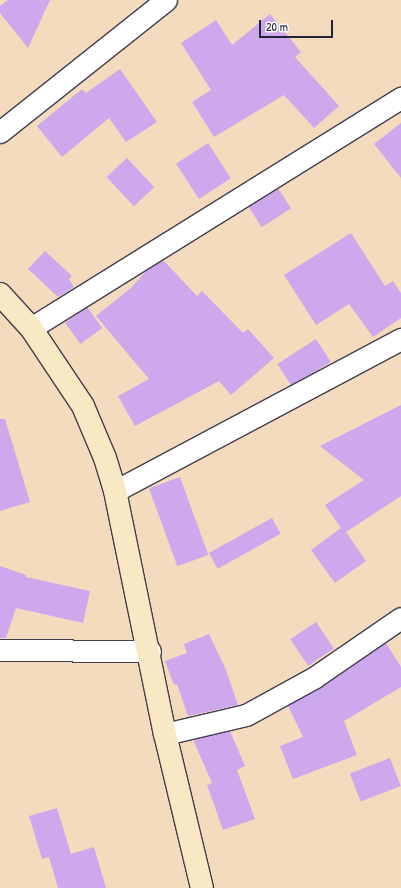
<!DOCTYPE html>
<html>
<head>
<meta charset="utf-8">
<style>
	body { margin:0 }
	#map { position:relative; width:401px; height:888px; overflow:hidden; background:#f4dbbd; font-family:"Patrick Hand",sans-serif }
	div>[style] { position:absolute }
	[style*='--x'] { left:calc(var(--x)*1px); top:calc(var(--y)*1px); width:calc(var(--w)*1px); rotate:calc(var(--a)*1deg) }
	.building>* { inset:0; background:#cda8ed; transform-origin:0 0 }
	.roads { filter:drop-shadow(1px 0 #423e4e) drop-shadow(-1px 0 #423e4e) drop-shadow(0 1px #423e4e) drop-shadow(0 -1px #423e4e) }
	.street>* { height:21px; margin:-10.5px; padding:0 10.5px; transform-origin:10.5px; border-radius:10.5px; background:#fff }
	.secondary>* { height:22px; margin:-11px; padding:0 11px; transform-origin:11px; border-radius:11px; background:#f8e8c3 }
	span { translate:-50% -50%; white-space:nowrap; text-align:center; line-height:1.15; -webkit-text-stroke:3px #fff; paint-order:stroke }
	.scale { position:absolute; left:259px; top:20px; width:74px; height:18px; box-sizing:border-box; border:2px solid #22223b; border-top:0; padding-left:5px; font-size:12px; line-height:14px; white-space:nowrap; color:#22223b; -webkit-text-stroke:3px #fff; paint-order:stroke }
</style>
</head>
<body>
<div id="map">
	<div class="building">
		<i style="clip-path:polygon(8px 0,50px 0,28px 48px,0 13px,0 6px)"></i>
		<i style="clip-path:polygon(270px 14px,301px 52px,295px 57px,339px 106px,314px 128px,284px 95px,214px 137px,192px 102px,211px 90px,181px 43px,216px 20px,232px 45px)"></i>
		<i style="clip-path:polygon(120px 69px,157px 122px,126px 142px,109px 118px,62px 157px,37px 126px,82px 89px,86px 93px)"></i>
		<i style="clip-path:polygon(401px 123px,401px 178px,374px 144px)"></i>
		<i style="left:208px;top:143px;width:42px;height:38px;rotate:57deg"></i>
		<i style="left:127px;top:158px;width:40px;height:28px;rotate:47deg"></i>
		<i style="left:278px;top:188px;width:24px;height:35px;rotate:57deg"></i>
		<i style="clip-path:polygon(351px 233px,385px 286px,393px 281px,401px 293px,401px 318px,373px 337px,349px 304px,316px 325px,284px 275px)"></i>
		<i style="clip-path:polygon(45px 251px,72px 276px,69px 279px,74px 287px,58px 297px,28px 269px)"></i>
		<i style="clip-path:polygon(163px 260px,197px 296px,202px 291px,243px 333px,248px 329px,274px 358px,231px 395px,219px 381px,135px 426px,118px 396px,149px 379px,96px 316px,132px 287px,147px 270px)"></i>
		<i style="left:87px;top:307px;width:26px;height:27px;rotate:54deg"></i>
		<i style="left:316px;top:339px;width:27px;height:46px;rotate:57deg"></i>
		<i style="clip-path:polygon(401px 405px,401px 496px,346px 532px,366px 561px,335px 583px,311px 550px,341px 528px,325px 505px,364px 480px,320px 446px)"></i>
		<i style="clip-path:polygon(0 419px,5px 419px,30px 502px,0 511px)"></i>
		<i style="left:180px;top:477px;width:83px;height:33px;rotate:70deg"></i>
		<i style="left:272px;top:518px;width:18px;height:72px;rotate:61deg"></i>
		<i style="clip-path:polygon(0 566px,26px 575px,26px 577px,90px 591px,83px 623px,16px 608px,6px 638px,0 638px)"></i>
		<i style="left:316px;top:622px;width:32px;height:31px;rotate:56deg"></i>
		<i style="clip-path:polygon(209px 634px,226px 670px,238px 705px,188px 716px,177px 684px,174px 685px,165px 661px,187px 653px,184px 644px)"></i>
		<i style="clip-path:polygon(386px 643px,401px 667px,401px 687px,344px 721px,357px 755px,293px 779px,280px 746px,303px 737px,288px 706px,322px 687px)"></i>
		<i style="clip-path:polygon(230px 731px,245px 766px,237px 770px,255px 819px,223px 830px,207px 785px,212px 783px,194px 742px,196px 739px)"></i>
		<i style="left:390px;top:758px;width:30px;height:43px;rotate:69deg"></i>
		<i style="clip-path:polygon(57px 808px,71px 854px,94px 847px,106px 888px,58px 888px,49px 857px,42px 859px,29px 816px)"></i>
	</div>
	<div class="roads">
		<div class="street">
			<i style="--x:0;--y:132;--w:212;--a:-38.5"></i>
			<i style="--x:31;--y:328;--w:436;--a:-31.9"></i>
			<i style="--x:115;--y:491;--w:324;--a:-28"></i>
			<i style="--x:0;--y:650;--w:150;--a:0.4"></i>
			<i style="--x:165;--y:734;--w:83;--a:-13.2"></i>
			<i style="--x:246;--y:715;--w:79;--a:-28.8"></i>
			<i style="--x:315;--y:677;--w:104;--a:-34.5"></i>
		</div>
		<div class="secondary">
			<i style="--x:0;--y:294;--w:46;--a:47.6"></i>
			<i style="--x:31;--y:328;--w:94;--a:56.3"></i>
			<i style="--x:83;--y:406;--w:56;--a:67.1"></i>
			<i style="--x:105;--y:458;--w:34;--a:73"></i>
			<i style="--x:115;--y:491;--w:248;--a:78.4"></i>
			<i style="--x:165;--y:734;--w:158;--a:76.5"></i>
		</div>
	</div>
	<div class="scale">20 m</div>
</div>
</body>
</html>
